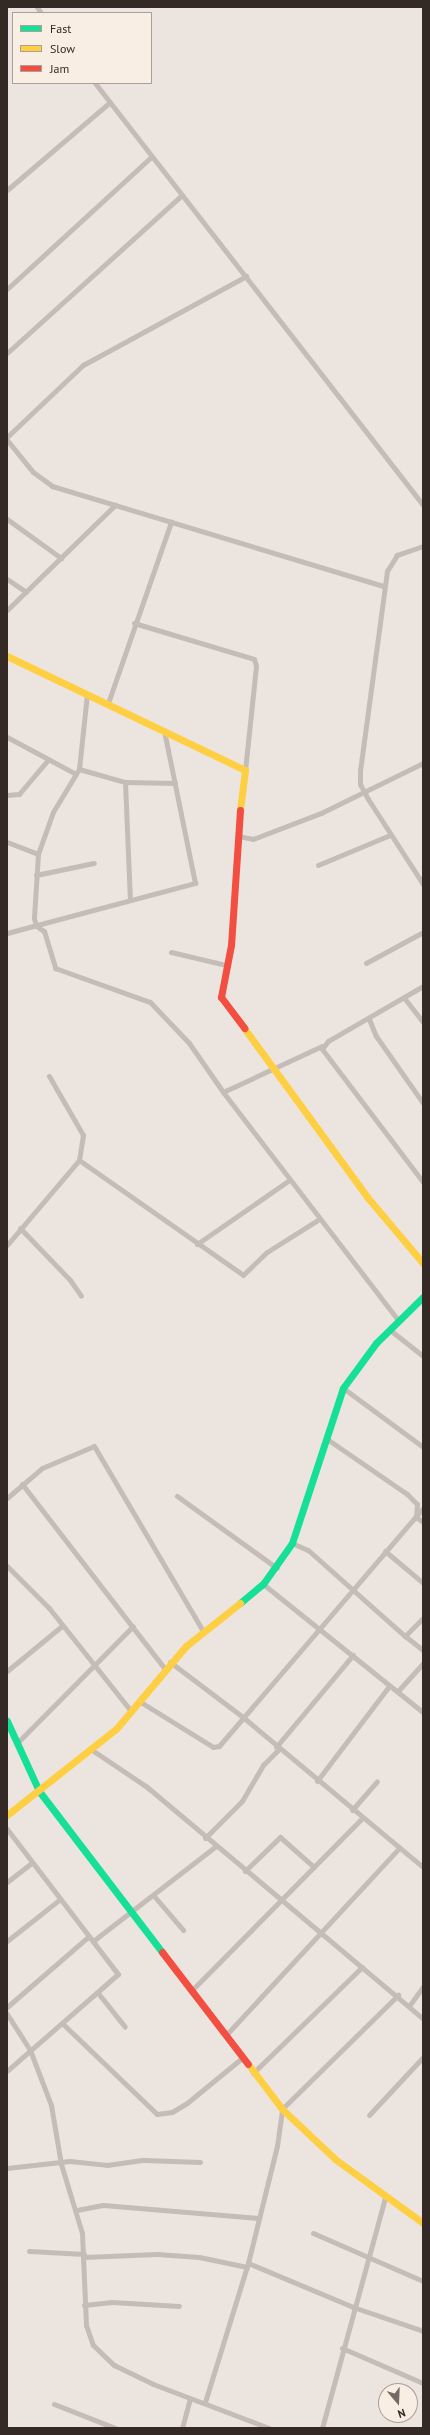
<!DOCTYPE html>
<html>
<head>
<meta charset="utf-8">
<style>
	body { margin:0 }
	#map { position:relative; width:430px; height:2435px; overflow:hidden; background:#ece4de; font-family:"PT Sans",sans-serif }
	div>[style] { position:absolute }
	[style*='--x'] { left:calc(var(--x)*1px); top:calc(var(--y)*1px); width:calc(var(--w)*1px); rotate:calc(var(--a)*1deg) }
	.street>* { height:5px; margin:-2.5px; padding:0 2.5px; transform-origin:2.5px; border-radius:2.5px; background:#c5bcb7 }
	.fast>* { height:7px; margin:-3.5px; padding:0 3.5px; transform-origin:3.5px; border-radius:3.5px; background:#16e098 }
	.slow>* { height:7px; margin:-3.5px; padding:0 3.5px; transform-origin:3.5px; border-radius:3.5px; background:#ffcf43 }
	.jam>* { height:7px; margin:-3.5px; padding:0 3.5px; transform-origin:3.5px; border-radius:3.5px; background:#f24e42 }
	span { translate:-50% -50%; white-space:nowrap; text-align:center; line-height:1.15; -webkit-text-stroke:4px #f9eee4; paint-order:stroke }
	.frame { position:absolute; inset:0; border:8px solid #352926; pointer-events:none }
	.legend { position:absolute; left:12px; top:12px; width:140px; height:72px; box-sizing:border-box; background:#f9eee4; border:1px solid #ab9f98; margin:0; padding:5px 7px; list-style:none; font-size:12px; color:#352926 }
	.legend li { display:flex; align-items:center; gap:8px; height:20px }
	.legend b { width:20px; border:1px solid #ab9f98 }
	.north { position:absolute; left:378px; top:2383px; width:40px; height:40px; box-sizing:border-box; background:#f9eee4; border:1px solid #ab9f98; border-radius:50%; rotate:161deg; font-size:11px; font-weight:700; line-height:16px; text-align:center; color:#352926 }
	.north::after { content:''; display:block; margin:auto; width:14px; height:18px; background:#756a66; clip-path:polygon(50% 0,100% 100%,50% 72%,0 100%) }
</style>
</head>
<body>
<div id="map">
	<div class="street">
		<i style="--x:37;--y:7;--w:7;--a:56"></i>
		<i style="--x:95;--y:83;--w:534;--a:52.14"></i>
		<i style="--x:7;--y:190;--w:135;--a:-40.5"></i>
		<i style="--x:7;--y:289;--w:195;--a:-42.5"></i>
		<i style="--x:7;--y:353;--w:234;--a:-42.1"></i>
		<i style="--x:7;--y:437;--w:105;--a:-43.5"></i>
		<i style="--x:83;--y:365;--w:186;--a:-28.6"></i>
		<i style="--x:7;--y:440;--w:41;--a:50.9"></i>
		<i style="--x:33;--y:472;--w:24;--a:36"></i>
		<i style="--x:52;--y:486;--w:346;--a:16.8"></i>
		<i style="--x:7;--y:519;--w:67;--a:35.8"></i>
		<i style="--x:423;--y:546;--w:28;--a:161"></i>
		<i style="--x:397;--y:555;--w:19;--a:122"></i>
		<i style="--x:387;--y:571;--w:201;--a:97.7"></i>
		<i style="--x:360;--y:770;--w:14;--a:90"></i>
		<i style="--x:360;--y:784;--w:17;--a:62"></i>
		<i style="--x:368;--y:799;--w:101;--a:57.1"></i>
		<i style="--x:7;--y:579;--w:23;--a:34"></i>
		<i style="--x:7;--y:610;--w:151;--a:-44.2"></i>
		<i style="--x:134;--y:623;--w:125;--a:16.7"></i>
		<i style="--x:254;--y:659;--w:7;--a:74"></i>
		<i style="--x:256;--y:666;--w:105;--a:96"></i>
		<i style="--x:87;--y:694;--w:75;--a:96.1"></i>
		<i style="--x:79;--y:769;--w:50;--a:121.2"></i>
		<i style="--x:53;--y:812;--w:45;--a:109.7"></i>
		<i style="--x:38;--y:854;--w:64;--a:93.6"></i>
		<i style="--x:34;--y:918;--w:8;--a:76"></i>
		<i style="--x:36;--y:926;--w:9;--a:32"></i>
		<i style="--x:44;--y:931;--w:39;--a:73"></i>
		<i style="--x:55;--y:968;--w:101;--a:19.7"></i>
		<i style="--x:150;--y:1002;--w:57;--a:46.4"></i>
		<i style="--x:189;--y:1043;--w:60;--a:55.2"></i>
		<i style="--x:223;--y:1092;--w:109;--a:-24.9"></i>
		<i style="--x:108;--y:703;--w:192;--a:-70.8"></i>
		<i style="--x:7;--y:737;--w:78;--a:28.2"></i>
		<i style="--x:79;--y:769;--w:48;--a:15.8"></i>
		<i style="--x:125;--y:782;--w:50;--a:1.1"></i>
		<i style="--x:125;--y:782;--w:118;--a:87.6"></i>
		<i style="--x:7;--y:795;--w:12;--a:-5"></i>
		<i style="--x:19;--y:794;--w:43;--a:-49.7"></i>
		<i style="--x:238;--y:836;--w:15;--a:11"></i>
		<i style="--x:253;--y:839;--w:73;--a:-20.9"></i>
		<i style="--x:321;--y:813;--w:114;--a:-26.1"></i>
		<i style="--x:7;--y:842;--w:33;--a:21"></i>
		<i style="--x:318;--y:865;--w:78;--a:-22.6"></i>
		<i style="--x:36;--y:875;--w:59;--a:-11.7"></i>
		<i style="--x:7;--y:933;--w:195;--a:-14.9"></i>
		<i style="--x:195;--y:883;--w:156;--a:-101.5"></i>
		<i style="--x:171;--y:952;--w:57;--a:13.3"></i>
		<i style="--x:366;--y:963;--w:65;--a:-28.5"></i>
		<i style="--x:423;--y:986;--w:110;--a:149.9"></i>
		<i style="--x:328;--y:1041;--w:10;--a:127"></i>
		<i style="--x:322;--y:1049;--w:167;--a:52.8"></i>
		<i style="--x:405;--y:999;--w:29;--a:52"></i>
		<i style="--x:369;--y:1019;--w:18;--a:68"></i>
		<i style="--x:376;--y:1036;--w:82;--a:55"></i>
		<i style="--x:49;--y:1076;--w:68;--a:60"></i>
		<i style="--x:83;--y:1135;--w:25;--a:99"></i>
		<i style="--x:223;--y:1092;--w:289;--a:52.5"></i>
		<i style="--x:20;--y:1228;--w:72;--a:46.1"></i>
		<i style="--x:70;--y:1280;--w:19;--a:55"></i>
		<i style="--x:197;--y:1244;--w:111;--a:-34.7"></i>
		<i style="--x:7;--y:1245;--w:111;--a:-49.7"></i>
		<i style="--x:79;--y:1160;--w:200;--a:35"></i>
		<i style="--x:243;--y:1275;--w:33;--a:-44"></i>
		<i style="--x:267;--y:1252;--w:62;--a:-32.4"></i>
		<i style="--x:390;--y:1330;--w:42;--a:38.2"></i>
		<i style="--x:343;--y:1388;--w:99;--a:36.4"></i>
		<i style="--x:327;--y:1439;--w:97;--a:34.5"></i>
		<i style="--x:407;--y:1494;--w:14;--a:45"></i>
		<i style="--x:417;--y:1504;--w:13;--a:94"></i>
		<i style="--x:416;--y:1517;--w:9;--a:36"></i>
		<i style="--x:22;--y:1484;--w:234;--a:52.3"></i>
		<i style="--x:177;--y:1496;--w:123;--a:35.8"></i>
		<i style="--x:7;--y:1498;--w:46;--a:-40.6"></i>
		<i style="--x:42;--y:1468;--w:56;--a:-22.9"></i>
		<i style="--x:94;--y:1446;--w:215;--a:59.5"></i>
		<i style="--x:292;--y:1543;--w:17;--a:24"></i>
		<i style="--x:308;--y:1550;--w:130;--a:41.6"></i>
		<i style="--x:405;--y:1636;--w:25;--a:-45"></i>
		<i style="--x:385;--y:1551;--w:50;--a:40.1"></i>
		<i style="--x:7;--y:1566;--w:59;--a:45"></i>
		<i style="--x:49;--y:1608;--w:132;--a:51.5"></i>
		<i style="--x:263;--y:1584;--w:205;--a:38.7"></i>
		<i style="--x:405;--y:1636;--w:23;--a:38"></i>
		<i style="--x:170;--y:1662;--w:93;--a:37.1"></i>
		<i style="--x:244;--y:1718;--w:233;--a:39.8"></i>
		<i style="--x:7;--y:1671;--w:72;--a:-39.4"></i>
		<i style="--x:398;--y:1691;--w:38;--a:-48"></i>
		<i style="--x:139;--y:1701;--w:87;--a:31.9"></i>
		<i style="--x:213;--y:1747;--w:6;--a:-9"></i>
		<i style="--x:219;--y:1746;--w:313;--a:-49.4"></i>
		<i style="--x:18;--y:1742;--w:163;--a:-45.2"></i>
		<i style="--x:276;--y:1747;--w:120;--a:-50.1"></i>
		<i style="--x:92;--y:1750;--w:66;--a:33.9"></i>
		<i style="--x:147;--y:1787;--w:361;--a:40"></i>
		<i style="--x:317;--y:1781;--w:119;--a:-52.8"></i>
		<i style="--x:352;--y:1810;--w:38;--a:-49"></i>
		<i style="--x:7;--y:1829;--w:183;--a:52.6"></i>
		<i style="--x:118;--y:1974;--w:147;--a:138.9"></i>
		<i style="--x:205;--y:1838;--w:52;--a:-45"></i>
		<i style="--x:242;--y:1801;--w:42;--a:-59.7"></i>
		<i style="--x:263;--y:1765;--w:23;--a:-45"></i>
		<i style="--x:245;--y:1871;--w:49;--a:-44.2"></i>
		<i style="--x:280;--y:1837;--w:45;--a:41.4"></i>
		<i style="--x:7;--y:1882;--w:31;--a:-38"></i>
		<i style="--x:154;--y:1896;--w:45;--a:49.5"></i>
		<i style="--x:7;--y:1941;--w:66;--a:-38.3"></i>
		<i style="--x:93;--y:1941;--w:155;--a:-37.7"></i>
		<i style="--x:192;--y:1990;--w:242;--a:-45.3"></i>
		<i style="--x:98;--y:1993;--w:43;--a:51.5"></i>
		<i style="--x:409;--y:2006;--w:24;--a:-54"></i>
		<i style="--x:7;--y:2007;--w:108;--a:-40.9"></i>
		<i style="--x:7;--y:2014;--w:43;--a:57.4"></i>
		<i style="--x:30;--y:2050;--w:59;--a:69.1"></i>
		<i style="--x:51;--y:2105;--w:60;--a:80.4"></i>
		<i style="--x:61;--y:2164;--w:72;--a:73.1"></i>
		<i style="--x:82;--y:2233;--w:92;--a:87.5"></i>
		<i style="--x:86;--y:2325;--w:21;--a:71"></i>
		<i style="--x:93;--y:2345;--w:29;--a:44"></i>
		<i style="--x:114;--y:2365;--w:43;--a:26"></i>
		<i style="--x:153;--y:2384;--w:124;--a:20.8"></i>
		<i style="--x:63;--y:2024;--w:130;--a:43.8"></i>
		<i style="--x:157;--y:2114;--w:15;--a:-8"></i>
		<i style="--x:172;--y:2112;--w:17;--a:-31"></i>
		<i style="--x:187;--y:2103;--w:71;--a:-39.3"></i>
		<i style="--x:226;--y:2035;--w:255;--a:-47.2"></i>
		<i style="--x:253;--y:2073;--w:152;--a:-44.2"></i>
		<i style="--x:369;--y:2115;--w:79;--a:-47"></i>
		<i style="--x:7;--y:2168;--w:63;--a:-6.3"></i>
		<i style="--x:70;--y:2161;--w:37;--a:6"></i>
		<i style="--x:107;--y:2165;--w:37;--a:-8"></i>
		<i style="--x:144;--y:2160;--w:56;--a:2"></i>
		<i style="--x:77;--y:2210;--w:26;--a:-11"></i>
		<i style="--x:103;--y:2205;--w:156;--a:4.8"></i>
		<i style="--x:313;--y:2233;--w:120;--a:23.6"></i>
		<i style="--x:29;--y:2251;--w:55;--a:3.1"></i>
		<i style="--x:84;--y:2257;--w:73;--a:-2.4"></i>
		<i style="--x:157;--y:2254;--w:42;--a:4.1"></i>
		<i style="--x:199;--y:2257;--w:49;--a:11.8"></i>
		<i style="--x:248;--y:2263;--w:114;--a:22.7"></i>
		<i style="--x:353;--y:2307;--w:74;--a:18.9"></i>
		<i style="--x:84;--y:2305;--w:28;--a:-6"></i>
		<i style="--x:112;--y:2302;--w:67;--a:3.4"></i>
		<i style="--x:342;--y:2348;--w:88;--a:23.4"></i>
		<i style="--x:205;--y:2402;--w:145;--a:-72.8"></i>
		<i style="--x:248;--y:2263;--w:121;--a:-76.1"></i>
		<i style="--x:277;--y:2146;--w:37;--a:-82"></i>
		<i style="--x:282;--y:2109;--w:163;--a:-44.5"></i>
		<i style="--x:54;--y:2404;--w:66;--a:21.5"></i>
		<i style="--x:182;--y:2428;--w:30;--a:-75"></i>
		<i style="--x:322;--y:2428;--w:238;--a:-74.7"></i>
	</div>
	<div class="fast">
		<i style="--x:240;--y:1603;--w:30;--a:-40"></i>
		<i style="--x:263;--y:1584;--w:50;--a:-54.7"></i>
		<i style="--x:292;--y:1543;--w:163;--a:-71.8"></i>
		<i style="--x:343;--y:1388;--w:56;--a:-53.7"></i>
		<i style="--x:376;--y:1343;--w:66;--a:-44.4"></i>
		<i style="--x:7;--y:1721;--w:77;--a:65.4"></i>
		<i style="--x:39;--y:1791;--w:203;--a:52.6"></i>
	</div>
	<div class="slow">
		<i style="--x:7;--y:656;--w:264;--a:25.6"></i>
		<i style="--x:245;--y:770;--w:40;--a:97.1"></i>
		<i style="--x:244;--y:1028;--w:210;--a:53.9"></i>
		<i style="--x:368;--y:1198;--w:85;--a:49.8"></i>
		<i style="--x:7;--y:1815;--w:139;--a:-38.3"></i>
		<i style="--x:116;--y:1729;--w:109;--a:-49.9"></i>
		<i style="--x:186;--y:1646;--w:69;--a:-38.5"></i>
		<i style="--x:248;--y:2064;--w:56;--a:52.9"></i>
		<i style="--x:282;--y:2109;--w:73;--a:43.3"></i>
		<i style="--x:335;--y:2159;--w:109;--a:36"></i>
	</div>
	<div class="jam">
		<i style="--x:240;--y:810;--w:135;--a:93.8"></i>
		<i style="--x:231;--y:945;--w:53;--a:100.9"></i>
		<i style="--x:221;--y:997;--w:39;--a:53"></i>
		<i style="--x:162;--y:1952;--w:141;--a:52.5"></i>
	</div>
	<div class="frame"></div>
	<ul class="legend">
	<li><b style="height:5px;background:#16e098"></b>Fast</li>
	<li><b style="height:5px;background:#ffcf43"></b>Slow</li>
	<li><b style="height:5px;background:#f24e42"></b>Jam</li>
	</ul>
	<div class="north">N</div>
</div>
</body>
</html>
